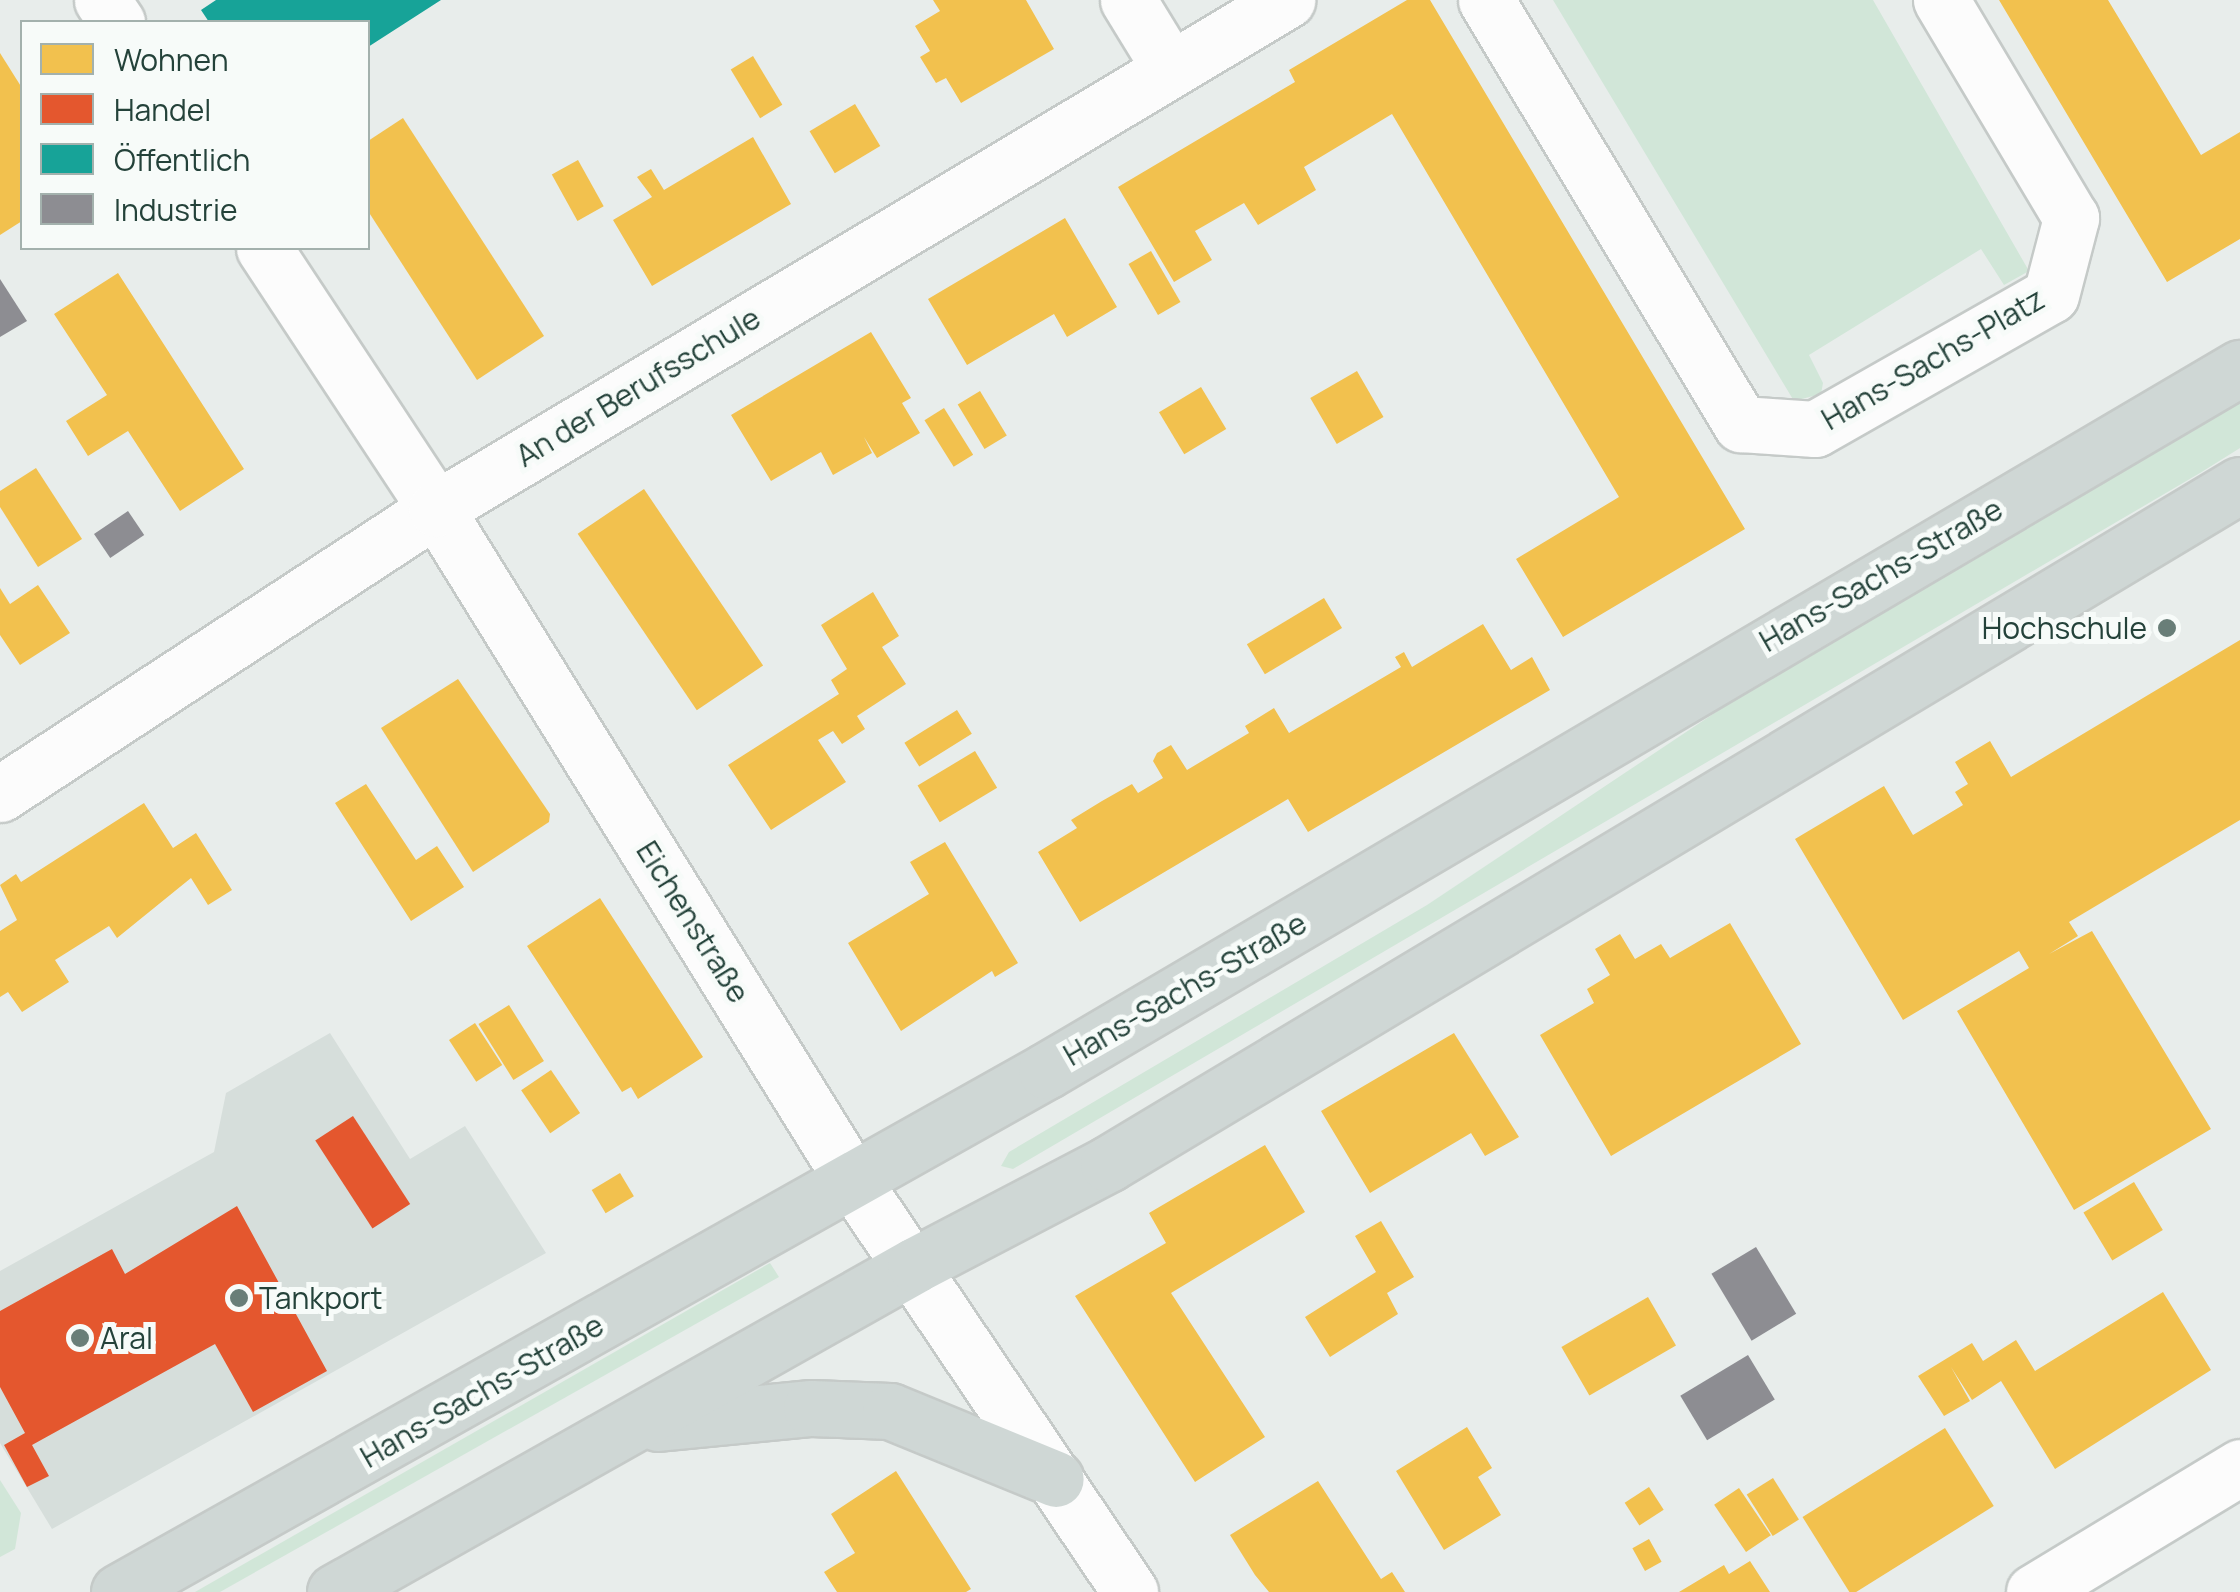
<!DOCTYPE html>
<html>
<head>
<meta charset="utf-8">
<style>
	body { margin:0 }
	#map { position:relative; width:2240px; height:1592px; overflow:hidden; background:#e8edeb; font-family:Manrope,sans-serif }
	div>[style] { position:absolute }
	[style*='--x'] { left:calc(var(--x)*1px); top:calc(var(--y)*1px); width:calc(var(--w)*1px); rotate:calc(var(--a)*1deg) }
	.built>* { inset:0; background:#d6dedb }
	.green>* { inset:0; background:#d1e6d8 }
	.homes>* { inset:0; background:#f2c14e; transform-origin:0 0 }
	.shops>* { inset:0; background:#e4572e; transform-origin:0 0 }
	.public>* { inset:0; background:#17a398 }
	.industry>* { inset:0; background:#8d8d92; transform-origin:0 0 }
	.roads { filter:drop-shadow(2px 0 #c5cac8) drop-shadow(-2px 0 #c5cac8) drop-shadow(0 2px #c5cac8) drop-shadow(0 -2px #c5cac8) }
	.minor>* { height:55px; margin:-27.5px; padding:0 27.5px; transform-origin:27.5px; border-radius:27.5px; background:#fcfcfc }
	.major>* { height:55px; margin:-27.5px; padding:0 27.5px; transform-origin:27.5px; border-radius:27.5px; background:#cfd7d5 }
	.dots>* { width:28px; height:28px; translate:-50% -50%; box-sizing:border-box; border:5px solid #f7fbf9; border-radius:50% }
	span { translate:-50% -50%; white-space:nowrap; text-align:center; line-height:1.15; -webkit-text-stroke:10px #f7fbf9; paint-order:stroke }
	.street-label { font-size:30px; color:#24423a }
	.poi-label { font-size:30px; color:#24423a }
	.right { translate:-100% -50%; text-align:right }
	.left { translate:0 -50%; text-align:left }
	.legend { position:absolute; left:20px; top:20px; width:350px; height:230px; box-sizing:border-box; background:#f7fbf9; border:2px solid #a3b1ad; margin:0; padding:12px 18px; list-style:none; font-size:30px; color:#24423a }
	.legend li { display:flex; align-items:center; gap:20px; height:50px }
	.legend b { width:50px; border:2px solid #a3b1ad }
</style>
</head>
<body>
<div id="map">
	<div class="built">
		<i style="clip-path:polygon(330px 1033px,410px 1159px,465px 1126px,546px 1253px,52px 1529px,0 1443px,0 1271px,214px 1152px,226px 1093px)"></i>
	</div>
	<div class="green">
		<i style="clip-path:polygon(1553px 0,1873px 0,2029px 271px,2004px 285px,1981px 249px,1809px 355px,1823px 383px,1821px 394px,1794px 401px)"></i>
		<i style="clip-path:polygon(2240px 396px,2240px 448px,2200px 473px,1013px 1169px,1001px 1166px,1009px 1152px,1427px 905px,1770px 676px)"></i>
		<i style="clip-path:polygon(770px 1263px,779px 1277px,220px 1592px,195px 1592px)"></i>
		<i style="clip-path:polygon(0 1480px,21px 1513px,15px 1549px,0 1557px)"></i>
	</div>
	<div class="homes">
		<i style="clip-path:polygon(933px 0,1026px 0,1054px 49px,961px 103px,946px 78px,936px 83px,920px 57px,930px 51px,915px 26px,940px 11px)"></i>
		<i style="clip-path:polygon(1407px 0,1430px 0,1745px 529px,1563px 637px,1516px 559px,1619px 497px,1392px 114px,1304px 167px,1316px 190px,1258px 225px,1244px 203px,1195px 231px,1212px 260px,1174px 282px,1118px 187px,1295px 82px,1289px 70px)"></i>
		<i style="clip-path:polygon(1999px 0,2108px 0,2201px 155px,2240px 132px,2240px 239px,2167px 282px)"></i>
		<i style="clip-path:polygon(0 53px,22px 88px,22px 221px,0 235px)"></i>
		<i style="left:753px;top:56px;width:57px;height:26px;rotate:59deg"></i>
		<i style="left:855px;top:104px;width:49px;height:53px;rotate:59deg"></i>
		<i style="clip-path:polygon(403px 118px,544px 336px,477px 380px,368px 211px,368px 141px)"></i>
		<i style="clip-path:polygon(753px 137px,791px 204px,652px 286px,613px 220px,652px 197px,637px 177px,651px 169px,664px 190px)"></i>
		<i style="left:578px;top:160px;width:53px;height:30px;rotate:61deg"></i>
		<i style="clip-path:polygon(1065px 218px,1117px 307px,1067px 337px,1054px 314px,967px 365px,928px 299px)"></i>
		<i style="left:1151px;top:251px;width:59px;height:26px;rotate:60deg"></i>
		<i style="clip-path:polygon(118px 273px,244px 469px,180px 511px,128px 431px,88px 456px,66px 421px,107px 395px,54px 314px)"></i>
		<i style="clip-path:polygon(871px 332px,911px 398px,902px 403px,920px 433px,877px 458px,864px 437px,872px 453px,833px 475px,821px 452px,771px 481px,731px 415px)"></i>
		<i style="left:1357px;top:371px;width:53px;height:54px;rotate:60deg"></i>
		<i style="left:1201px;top:387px;width:49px;height:49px;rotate:59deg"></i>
		<i style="left:980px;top:391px;width:52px;height:26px;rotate:59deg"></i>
		<i style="left:944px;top:408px;width:55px;height:23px;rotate:58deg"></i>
		<i style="clip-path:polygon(36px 468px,82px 539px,38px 567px,0 507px,0 491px)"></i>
		<i style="left:644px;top:489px;width:213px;height:80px;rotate:56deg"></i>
		<i style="clip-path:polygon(38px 585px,70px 633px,20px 665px,0 635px,0 588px,10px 604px)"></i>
		<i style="clip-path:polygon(873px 592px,899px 636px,882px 647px,906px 684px,857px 716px,865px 729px,842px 744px,833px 731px,818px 740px,846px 782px,771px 830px,728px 765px,839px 694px,831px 680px,847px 669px,821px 625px)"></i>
		<i style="left:1324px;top:598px;width:35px;height:90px;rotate:59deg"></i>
		<i style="clip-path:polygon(1483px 624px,1511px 670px,1532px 657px,1550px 690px,1308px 832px,1288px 799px,1080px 922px,1038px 852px,1077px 828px,1071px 820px,1102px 801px,1132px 784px,1138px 793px,1163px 778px,1153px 761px,1157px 753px,1171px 745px,1187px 770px,1249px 733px,1245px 726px,1274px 708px,1289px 733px,1401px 667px,1395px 657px,1404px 652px,1412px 667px)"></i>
		<i style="clip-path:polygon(2240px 640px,2240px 820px,2069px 922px,2078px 936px,2049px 954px,2092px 931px,2211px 1129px,2074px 1210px,1957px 1011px,2029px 968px,2019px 951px,1903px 1020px,1795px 839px,1884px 786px,1913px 835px,1963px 805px,1955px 792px,1968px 784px,1955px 762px,1990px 741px,2011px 777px)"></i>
		<i style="clip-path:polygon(458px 679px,550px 814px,549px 822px,473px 872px,381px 728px)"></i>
		<i style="left:957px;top:710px;width:28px;height:62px;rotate:58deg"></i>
		<i style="left:975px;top:751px;width:43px;height:67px;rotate:59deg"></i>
		<i style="clip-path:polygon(366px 784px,416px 860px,437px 846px,464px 887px,411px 921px,335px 803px)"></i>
		<i style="clip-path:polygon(144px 803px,173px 848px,196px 833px,232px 890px,208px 905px,191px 878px,117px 938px,109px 926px,55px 960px,69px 982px,22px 1012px,8px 992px,0 997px,0 931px,17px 920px,0 885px,16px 874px,21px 882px)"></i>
		<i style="clip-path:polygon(945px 842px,1018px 963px,995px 977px,992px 971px,901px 1031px,848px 943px,929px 894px,910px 862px)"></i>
		<i style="clip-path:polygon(600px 898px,703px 1057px,638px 1099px,631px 1087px,622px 1092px,527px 946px)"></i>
		<i style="clip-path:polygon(1730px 923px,1801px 1044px,1611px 1156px,1540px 1035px,1594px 1003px,1587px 989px,1610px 975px,1595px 949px,1620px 934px,1635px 959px,1661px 944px,1670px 958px)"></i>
		<i style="left:509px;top:1005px;width:66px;height:36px;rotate:58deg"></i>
		<i style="left:475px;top:1023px;width:50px;height:31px;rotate:57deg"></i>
		<i style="clip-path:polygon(1454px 1033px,1519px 1137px,1485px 1156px,1471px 1133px,1370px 1193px,1321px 1111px)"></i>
		<i style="left:551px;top:1070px;width:52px;height:36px;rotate:56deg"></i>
		<i style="clip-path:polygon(1265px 1145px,1305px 1212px,1171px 1293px,1265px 1437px,1195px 1482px,1075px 1296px,1166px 1243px,1149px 1213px)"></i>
		<i style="left:620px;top:1173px;width:27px;height:33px;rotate:59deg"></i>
		<i style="left:2134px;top:1182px;width:56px;height:59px;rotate:59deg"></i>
		<i style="clip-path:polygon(1381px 1221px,1414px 1277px,1387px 1293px,1398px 1314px,1330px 1357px,1305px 1317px,1376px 1272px,1355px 1236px)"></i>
		<i style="clip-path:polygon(2163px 1292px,2211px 1370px,2055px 1469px,2001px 1381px,1972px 1400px,1951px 1367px,1970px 1401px,1944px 1416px,1918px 1376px,1972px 1343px,1983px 1361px,2016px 1340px,2035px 1371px)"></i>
		<i style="left:1648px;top:1297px;width:56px;height:100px;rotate:60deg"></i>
		<i style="clip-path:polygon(1467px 1427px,1492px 1468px,1478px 1477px,1501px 1515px,1444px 1550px,1396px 1471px)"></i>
		<i style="left:1945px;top:1428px;width:92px;height:168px;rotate:58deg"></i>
		<i style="clip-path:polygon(896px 1471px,971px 1589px,966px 1592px,837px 1592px,824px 1572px,855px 1553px,831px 1514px)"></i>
		<i style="left:1773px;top:1478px;width:49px;height:31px;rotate:58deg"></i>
		<i style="clip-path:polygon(1318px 1481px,1381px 1579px,1392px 1572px,1405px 1592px,1269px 1592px,1255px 1575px,1230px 1535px)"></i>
		<i style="left:1649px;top:1487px;width:27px;height:29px;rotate:57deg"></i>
		<i style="left:1739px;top:1488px;width:57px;height:30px;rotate:56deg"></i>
		<i style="left:1649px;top:1539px;width:26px;height:19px;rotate:61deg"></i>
		<i style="clip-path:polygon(1750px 1561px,1770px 1592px,1679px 1592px,1724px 1565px,1729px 1574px)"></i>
	</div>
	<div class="shops">
		<i style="left:353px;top:1116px;width:105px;height:45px;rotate:57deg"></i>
		<i style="clip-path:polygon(237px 1206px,327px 1371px,253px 1412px,215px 1344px,32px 1445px,49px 1476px,27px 1487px,4px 1445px,25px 1433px,0 1387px,0 1311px,112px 1249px,125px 1274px)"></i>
	</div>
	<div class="public">
		<i style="clip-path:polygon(216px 0,441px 0,368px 47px,368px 22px,209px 22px,201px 10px)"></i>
	</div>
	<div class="industry">
		<i style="clip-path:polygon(0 279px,27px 321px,0 337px)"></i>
		<i style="left:128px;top:511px;width:29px;height:41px;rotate:56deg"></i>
		<i style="left:1756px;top:1247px;width:78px;height:52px;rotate:59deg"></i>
		<i style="left:1748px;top:1355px;width:52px;height:79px;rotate:59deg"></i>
	</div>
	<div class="roads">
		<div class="minor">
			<i style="--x:102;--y:0;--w:27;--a:56"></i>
			<i style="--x:1128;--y:0;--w:79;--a:58.5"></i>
			<i style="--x:1486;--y:0;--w:495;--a:59"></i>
			<i style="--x:1741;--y:424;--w:74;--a:3.9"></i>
			<i style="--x:1815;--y:429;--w:271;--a:-29.6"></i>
			<i style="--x:2051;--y:295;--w:80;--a:-75.4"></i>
			<i style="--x:2071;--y:218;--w:254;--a:-120.8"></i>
			<i style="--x:264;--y:248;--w:313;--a:56.6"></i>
			<i style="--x:436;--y:509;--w:787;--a:58.19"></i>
			<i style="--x:851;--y:1178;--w:499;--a:56"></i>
			<i style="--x:0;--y:794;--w:521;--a:-33.17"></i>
			<i style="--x:436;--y:509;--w:992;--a:-30.88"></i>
			<i style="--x:2034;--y:1592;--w:241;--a:-31.2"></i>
		</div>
		<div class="major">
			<i style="--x:658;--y:1423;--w:154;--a:-5.6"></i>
			<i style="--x:811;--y:1408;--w:79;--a:2.2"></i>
			<i style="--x:890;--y:1411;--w:179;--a:22.3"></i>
			<i style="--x:119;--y:1592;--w:1063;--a:-29.34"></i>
			<i style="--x:1046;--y:1071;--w:1386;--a:-30.49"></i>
			<i style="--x:335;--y:1592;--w:666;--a:-29.41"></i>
			<i style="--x:915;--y:1265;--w:218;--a:-27.6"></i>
			<i style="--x:1108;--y:1164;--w:1320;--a:-30.96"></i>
		</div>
	</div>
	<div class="dots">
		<i style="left:2167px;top:628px;background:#697e78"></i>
		<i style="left:239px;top:1298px;background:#697e78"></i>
		<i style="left:80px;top:1338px;background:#697e78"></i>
	</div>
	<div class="street-label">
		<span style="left:1933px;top:359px;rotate:-30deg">Hans-Sachs-Platz</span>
		<span style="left:638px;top:387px;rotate:-31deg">An der Berufsschule</span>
		<span style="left:1881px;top:575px;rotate:-30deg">Hans-Sachs-Straße</span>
		<span style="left:693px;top:922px;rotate:58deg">Eichenstraße</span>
		<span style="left:1185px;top:989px;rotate:-30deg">Hans-Sachs-Straße</span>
		<span style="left:482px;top:1391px;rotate:-30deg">Hans-Sachs-Straße</span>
	</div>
	<div class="poi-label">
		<span class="right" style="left:2147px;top:628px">Hochschule</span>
		<span class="left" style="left:259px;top:1298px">Tankport</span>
		<span class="left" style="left:100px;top:1338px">Aral</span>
	</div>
	<ul class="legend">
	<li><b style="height:28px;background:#f2c14e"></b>Wohnen</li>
	<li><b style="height:28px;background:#e4572e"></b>Handel</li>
	<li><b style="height:28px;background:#17a398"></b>Öffentlich</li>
	<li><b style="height:28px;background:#8d8d92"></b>Industrie</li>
	</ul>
</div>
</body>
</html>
